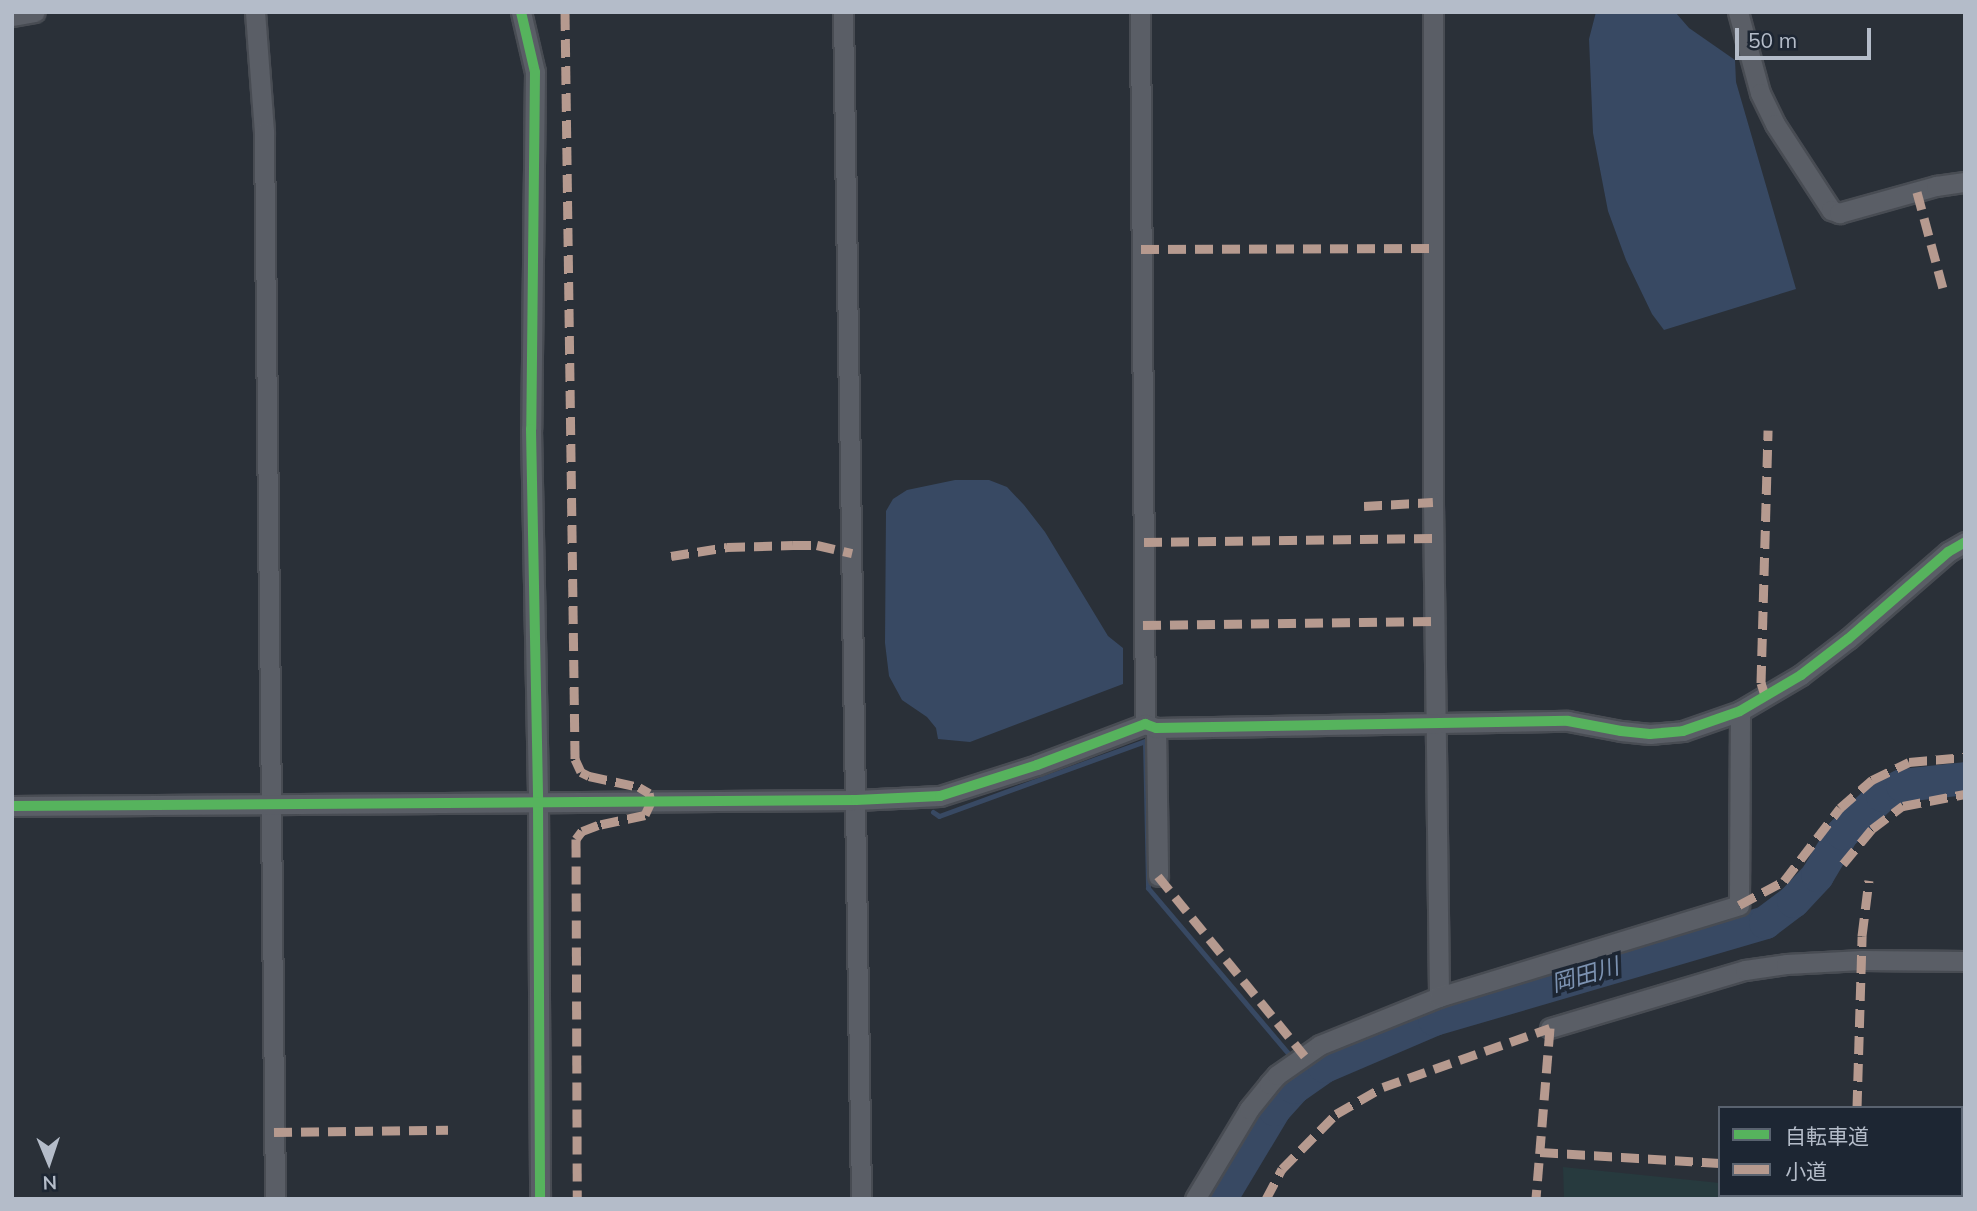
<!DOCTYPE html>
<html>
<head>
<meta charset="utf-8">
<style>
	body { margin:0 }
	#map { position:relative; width:1977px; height:1211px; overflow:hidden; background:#2a3038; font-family:Mulish,"Noto Sans JP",sans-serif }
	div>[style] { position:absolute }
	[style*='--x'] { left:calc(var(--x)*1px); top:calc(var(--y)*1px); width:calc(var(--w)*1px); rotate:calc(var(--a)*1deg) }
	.green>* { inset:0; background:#273a3e }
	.water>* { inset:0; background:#384963 }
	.stream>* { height:5px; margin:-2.5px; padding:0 2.5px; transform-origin:2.5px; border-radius:2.5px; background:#384963 }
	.river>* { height:33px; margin:-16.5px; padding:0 16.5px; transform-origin:16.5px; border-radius:16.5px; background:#384963 }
	.roads { filter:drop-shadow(2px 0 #484c53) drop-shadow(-2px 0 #484c53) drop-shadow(0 2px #484c53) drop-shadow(0 -2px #484c53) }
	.street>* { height:19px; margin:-9.5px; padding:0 9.5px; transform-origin:9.5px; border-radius:9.5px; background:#5a5e66 }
	.quiet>* { height:9px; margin-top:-4.5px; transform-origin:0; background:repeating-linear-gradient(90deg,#b69a8f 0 18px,transparent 0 27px) }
	.cycleway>* { height:10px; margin:-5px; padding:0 5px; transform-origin:5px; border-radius:5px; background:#56b35d }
	span { translate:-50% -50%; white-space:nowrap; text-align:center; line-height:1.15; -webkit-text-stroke:7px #1d2633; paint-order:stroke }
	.water-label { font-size:23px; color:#7c92b1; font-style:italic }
	.frame { position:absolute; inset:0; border:14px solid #b4bcc9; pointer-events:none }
	.legend { position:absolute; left:1718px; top:1106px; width:245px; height:91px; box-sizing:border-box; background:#1d2633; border:2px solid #59626f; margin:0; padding:9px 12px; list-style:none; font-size:21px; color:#b4bcc9 }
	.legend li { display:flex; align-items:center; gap:14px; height:35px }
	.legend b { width:35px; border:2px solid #59626f }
	.north { position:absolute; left:14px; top:1127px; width:70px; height:70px; -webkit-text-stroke:5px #1d2633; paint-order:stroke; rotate:178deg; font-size:19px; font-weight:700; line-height:28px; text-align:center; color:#b4bcc9 }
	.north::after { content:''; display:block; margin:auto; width:24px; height:32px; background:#b4bcc9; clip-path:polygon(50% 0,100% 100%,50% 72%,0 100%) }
	.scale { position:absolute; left:1735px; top:28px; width:136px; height:32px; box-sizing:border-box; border:4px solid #b4bcc9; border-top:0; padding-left:9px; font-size:21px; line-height:24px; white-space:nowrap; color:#b4bcc9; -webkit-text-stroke:5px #1d2633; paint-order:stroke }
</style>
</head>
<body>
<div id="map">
	<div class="green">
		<i style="clip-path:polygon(1563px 1167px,1720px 1183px,1720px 1195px,1733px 1195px,1733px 1199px,1564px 1199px)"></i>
	</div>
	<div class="water">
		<i style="clip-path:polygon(1596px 12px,1676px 13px,1689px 28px,1735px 60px,1736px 82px,1796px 289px,1664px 330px,1652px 314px,1626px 260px,1608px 211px,1593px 133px,1589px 39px)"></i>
		<i style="clip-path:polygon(955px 480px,989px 480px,1007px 487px,1024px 505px,1045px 532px,1108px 636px,1123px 648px,1123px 684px,970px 742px,938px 739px,936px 728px,927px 717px,902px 700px,889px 676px,885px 643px,886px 511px,893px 499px,907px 490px)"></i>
	</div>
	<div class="stream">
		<i style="--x:933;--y:812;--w:7;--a:34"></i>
		<i style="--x:939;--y:816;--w:219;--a:-20"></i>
		<i style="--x:1145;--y:741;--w:147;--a:88.8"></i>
		<i style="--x:1148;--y:888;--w:223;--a:49.7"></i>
		<i style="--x:1298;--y:1066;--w:14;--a:56"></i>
	</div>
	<div class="river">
		<i style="--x:1220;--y:1199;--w:105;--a:-59"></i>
		<i style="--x:1274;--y:1109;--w:30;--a:-48"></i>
		<i style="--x:1294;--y:1087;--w:37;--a:-35"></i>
		<i style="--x:1324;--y:1066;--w:120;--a:-23.1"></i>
		<i style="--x:1434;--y:1019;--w:345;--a:-16.3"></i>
		<i style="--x:1765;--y:922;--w:35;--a:-37"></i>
		<i style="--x:1793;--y:901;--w:35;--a:-47"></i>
		<i style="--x:1817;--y:875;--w:49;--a:-59.2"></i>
		<i style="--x:1842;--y:833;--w:55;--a:-43.5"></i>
		<i style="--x:1882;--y:795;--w:22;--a:-27"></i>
		<i style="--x:1902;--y:785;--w:63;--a:-6.3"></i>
	</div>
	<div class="roads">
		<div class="street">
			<i style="--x:255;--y:12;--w:120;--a:85.7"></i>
			<i style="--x:264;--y:132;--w:1067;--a:89.41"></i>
			<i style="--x:521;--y:12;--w:62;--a:76.9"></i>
			<i style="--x:535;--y:72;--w:357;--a:90.6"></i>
			<i style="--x:531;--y:429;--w:373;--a:88.9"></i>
			<i style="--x:538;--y:802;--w:397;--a:89.7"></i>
			<i style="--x:843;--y:12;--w:1187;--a:89.13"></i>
			<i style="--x:1140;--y:12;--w:712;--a:89.6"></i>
			<i style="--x:1433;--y:12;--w:490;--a:90"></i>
			<i style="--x:1433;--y:502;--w:495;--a:89.3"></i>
			<i style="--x:1738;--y:12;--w:84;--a:74.8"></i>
			<i style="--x:1760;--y:93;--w:34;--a:64"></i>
			<i style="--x:1775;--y:124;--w:103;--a:56.9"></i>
			<i style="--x:1831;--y:210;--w:9;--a:21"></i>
			<i style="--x:1839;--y:213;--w:101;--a:-15.6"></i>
			<i style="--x:1936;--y:186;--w:29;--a:-8"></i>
			<i style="--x:12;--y:16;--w:23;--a:-10"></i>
			<i style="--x:1156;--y:728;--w:148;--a:89.2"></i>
			<i style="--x:12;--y:806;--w:844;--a:-0.41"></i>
			<i style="--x:856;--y:800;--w:84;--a:-2.7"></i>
			<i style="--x:940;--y:796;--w:102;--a:-17.7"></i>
			<i style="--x:1037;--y:765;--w:116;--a:-20.8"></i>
			<i style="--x:1145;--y:724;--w:12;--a:20"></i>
			<i style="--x:1156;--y:728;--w:412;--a:-1"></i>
			<i style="--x:1568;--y:721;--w:54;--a:10.7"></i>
			<i style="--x:1621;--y:731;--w:29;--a:6"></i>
			<i style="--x:1650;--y:734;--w:33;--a:-5"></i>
			<i style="--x:1683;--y:731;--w:60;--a:-19.3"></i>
			<i style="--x:1740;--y:711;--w:71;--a:-30.5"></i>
			<i style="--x:1801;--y:675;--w:59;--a:-37.5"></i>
			<i style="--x:1848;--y:639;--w:133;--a:-41"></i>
			<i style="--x:1948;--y:552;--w:20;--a:-30"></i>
			<i style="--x:1550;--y:1028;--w:203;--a:-16.6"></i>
			<i style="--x:1745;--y:970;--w:41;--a:-8.3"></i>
			<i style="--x:1786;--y:964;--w:76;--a:-3"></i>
			<i style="--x:1862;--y:960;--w:103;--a:0.6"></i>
			<i style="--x:1195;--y:1199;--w:105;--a:-59"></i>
			<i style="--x:1249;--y:1109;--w:32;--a:-51"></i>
			<i style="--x:1269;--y:1084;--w:12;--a:-48"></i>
			<i style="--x:1277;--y:1075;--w:52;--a:-34.9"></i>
			<i style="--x:1320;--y:1045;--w:128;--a:-22"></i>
			<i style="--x:1439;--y:997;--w:314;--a:-17"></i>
			<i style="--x:1739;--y:905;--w:194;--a:-89.7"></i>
		</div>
	</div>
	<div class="quiet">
		<i style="--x:565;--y:12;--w:747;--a:89.23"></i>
		<i style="--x:575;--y:759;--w:14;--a:65"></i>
		<i style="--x:581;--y:772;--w:9;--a:27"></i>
		<i style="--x:589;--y:776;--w:51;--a:12.4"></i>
		<i style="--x:639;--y:787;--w:12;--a:31"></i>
		<i style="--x:649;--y:793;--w:9;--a:77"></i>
		<i style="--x:651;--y:802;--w:14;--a:115"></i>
		<i style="--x:645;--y:815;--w:48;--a:168"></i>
		<i style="--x:598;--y:825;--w:17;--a:159"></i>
		<i style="--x:582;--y:831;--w:10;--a:127"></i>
		<i style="--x:576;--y:839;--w:360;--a:89.8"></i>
		<i style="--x:1917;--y:192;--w:104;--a:74.9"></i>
		<i style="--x:1141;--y:249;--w:292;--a:-0.2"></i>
		<i style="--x:1364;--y:506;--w:69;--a:-3.3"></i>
		<i style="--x:1144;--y:542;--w:289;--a:-0.8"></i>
		<i style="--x:671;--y:556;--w:57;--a:-9.1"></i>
		<i style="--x:727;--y:547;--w:66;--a:-1.7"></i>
		<i style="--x:793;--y:545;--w:24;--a:0"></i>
		<i style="--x:817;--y:545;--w:36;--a:13"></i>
		<i style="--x:1143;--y:625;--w:292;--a:-0.8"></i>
		<i style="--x:1766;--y:698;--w:16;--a:-108"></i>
		<i style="--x:1761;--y:683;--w:253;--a:-88.4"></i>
		<i style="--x:1843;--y:864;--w:45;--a:-50.4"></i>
		<i style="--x:1872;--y:829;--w:39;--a:-37"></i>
		<i style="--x:1903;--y:806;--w:63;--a:-11"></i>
		<i style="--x:1158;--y:876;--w:232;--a:50.8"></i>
		<i style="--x:1739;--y:905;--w:51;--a:-28.1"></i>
		<i style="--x:1784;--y:881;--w:92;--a:-52.5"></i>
		<i style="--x:1840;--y:808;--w:43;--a:-41.2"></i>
		<i style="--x:1872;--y:780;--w:41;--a:-25.9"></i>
		<i style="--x:1909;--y:762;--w:56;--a:-5.1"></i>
		<i style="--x:1857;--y:1108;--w:172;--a:-88.3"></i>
		<i style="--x:1862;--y:936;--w:56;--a:-82.9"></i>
		<i style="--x:274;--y:1132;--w:174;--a:-0.7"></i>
		<i style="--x:1540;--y:1152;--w:180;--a:3.5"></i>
		<i style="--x:1961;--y:1164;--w:6;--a:-51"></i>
		<i style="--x:1870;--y:1195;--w:43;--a:5.3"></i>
		<i style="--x:1958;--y:1195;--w:4;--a:90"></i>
		<i style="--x:1266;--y:1199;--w:34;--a:-62"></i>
		<i style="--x:1282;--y:1169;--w:77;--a:-45.5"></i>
		<i style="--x:1336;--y:1114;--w:54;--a:-29.9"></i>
		<i style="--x:1383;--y:1087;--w:177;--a:-19.5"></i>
		<i style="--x:1550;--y:1028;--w:172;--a:94.7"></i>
		<i style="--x:1736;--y:1199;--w:5;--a:-53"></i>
	</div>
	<div class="cycleway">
		<i style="--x:521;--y:12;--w:62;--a:76.9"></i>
		<i style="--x:535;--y:72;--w:357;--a:90.6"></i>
		<i style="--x:531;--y:429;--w:373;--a:88.9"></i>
		<i style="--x:538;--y:802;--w:397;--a:89.7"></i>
		<i style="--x:12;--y:806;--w:844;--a:-0.41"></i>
		<i style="--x:856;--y:800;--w:84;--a:-2.7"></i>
		<i style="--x:940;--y:796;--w:102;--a:-17.7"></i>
		<i style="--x:1037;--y:765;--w:116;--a:-20.8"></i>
		<i style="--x:1145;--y:724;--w:12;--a:20"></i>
		<i style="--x:1156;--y:728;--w:412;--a:-1"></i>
		<i style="--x:1568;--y:721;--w:54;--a:10.7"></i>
		<i style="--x:1621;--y:731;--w:29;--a:6"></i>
		<i style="--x:1650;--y:734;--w:33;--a:-5"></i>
		<i style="--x:1683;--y:731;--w:60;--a:-19.3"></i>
		<i style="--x:1740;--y:711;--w:71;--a:-30.5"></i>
		<i style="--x:1801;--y:675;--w:59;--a:-37.5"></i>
		<i style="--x:1848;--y:639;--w:133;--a:-41"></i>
		<i style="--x:1948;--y:552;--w:20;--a:-30"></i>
	</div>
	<div class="water-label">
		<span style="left:1585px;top:975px;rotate:-16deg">岡田川</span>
	</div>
	<div class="frame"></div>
	<ul class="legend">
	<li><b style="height:9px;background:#56b35d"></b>自転車道</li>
	<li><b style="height:9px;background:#b69a8f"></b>小道</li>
	</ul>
	<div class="north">N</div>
	<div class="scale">50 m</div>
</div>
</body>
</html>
